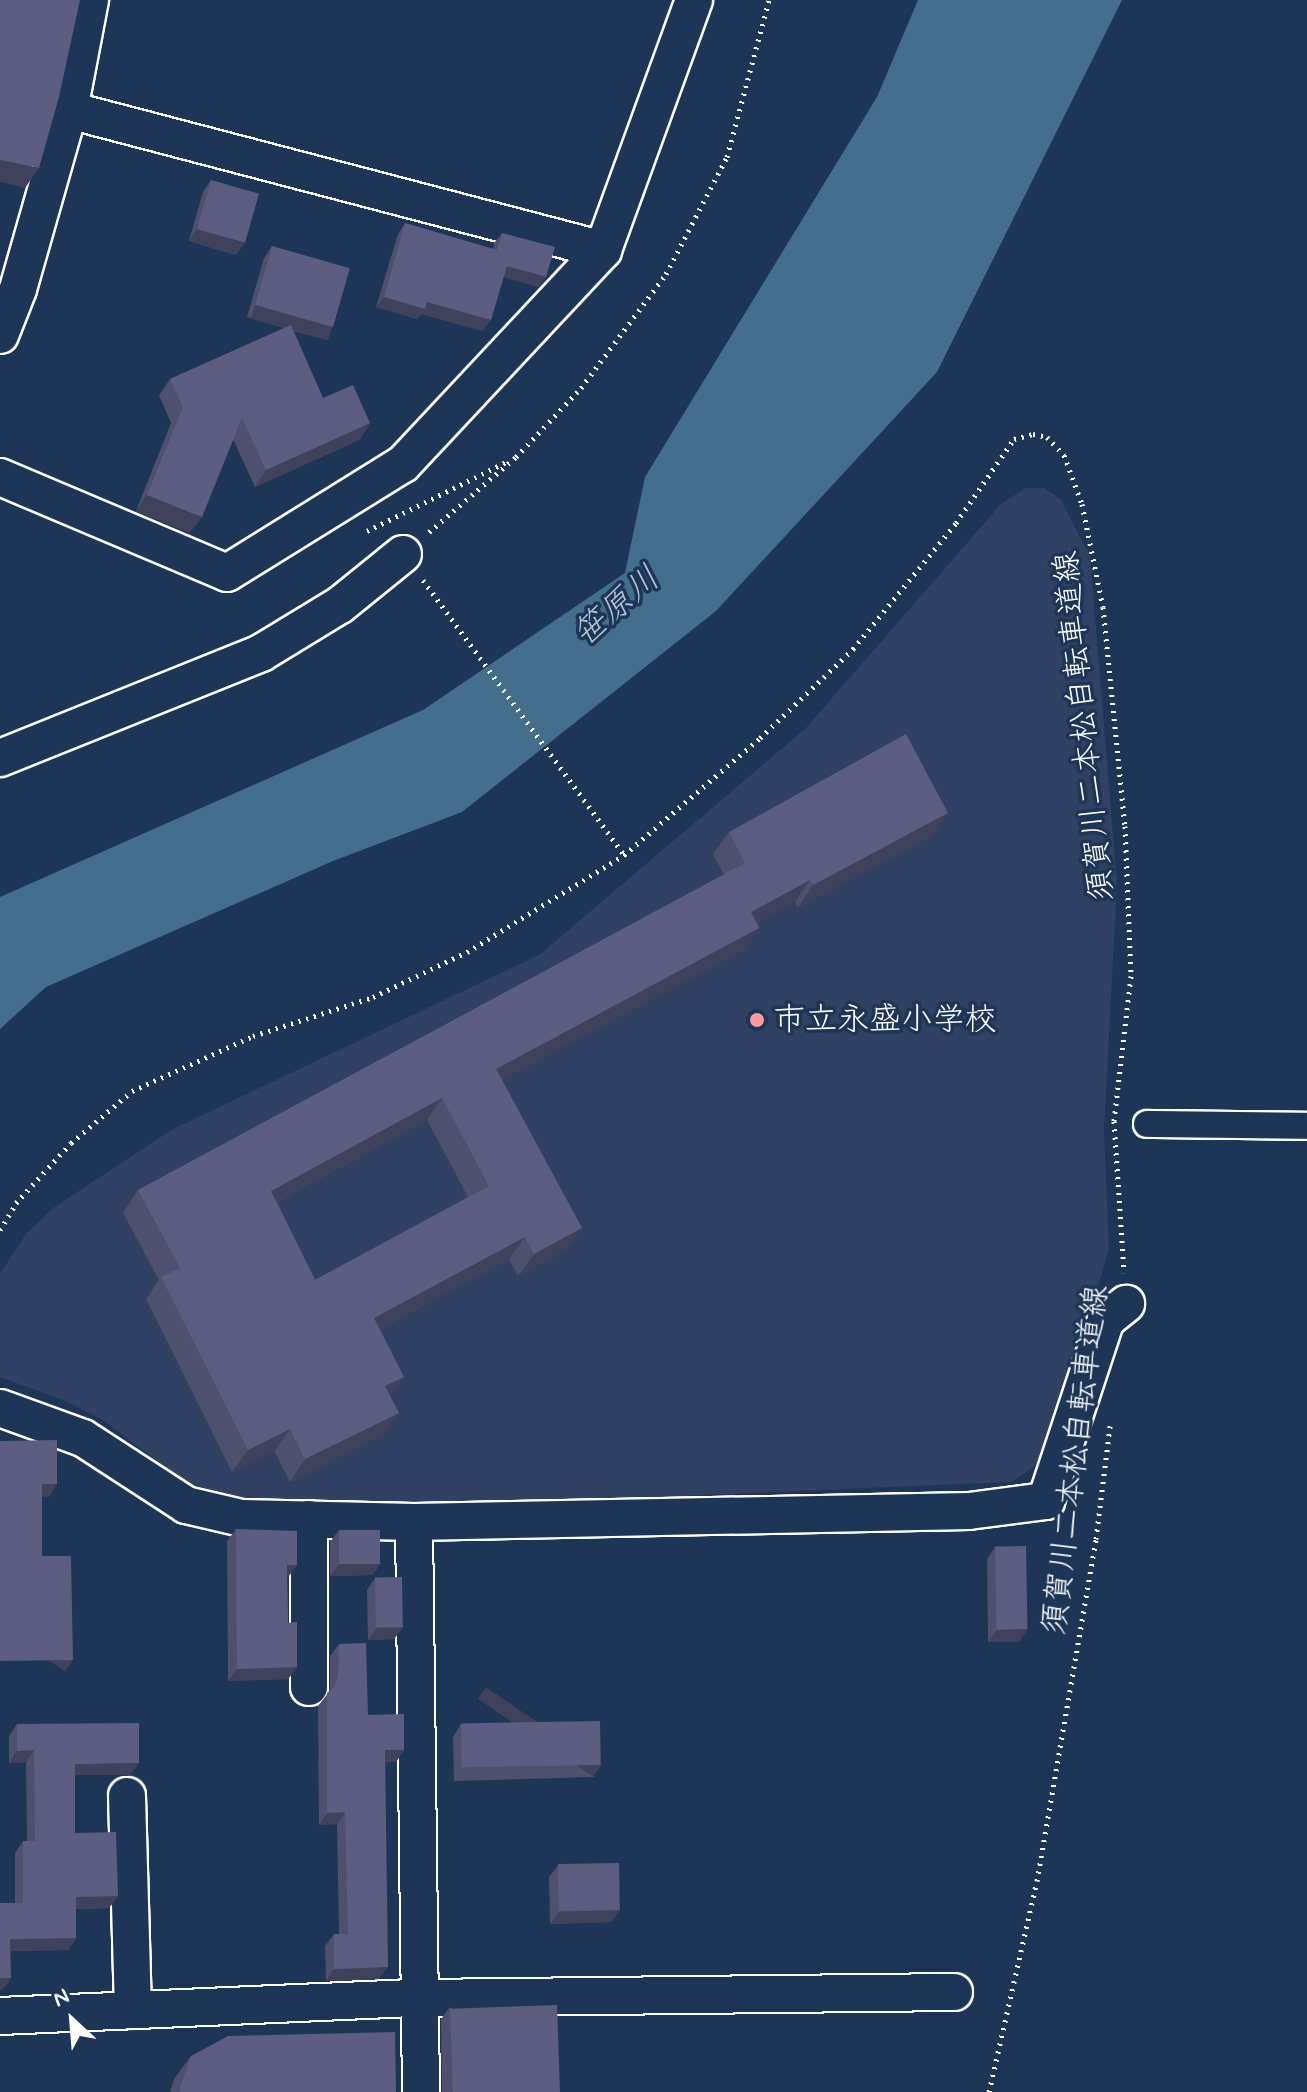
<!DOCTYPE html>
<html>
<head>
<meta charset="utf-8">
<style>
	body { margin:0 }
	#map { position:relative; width:1307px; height:2092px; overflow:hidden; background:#1d3557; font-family:Mynerve,"Klee One",sans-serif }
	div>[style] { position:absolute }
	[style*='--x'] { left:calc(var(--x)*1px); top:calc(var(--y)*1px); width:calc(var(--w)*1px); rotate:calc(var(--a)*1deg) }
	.built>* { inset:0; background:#304163 }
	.water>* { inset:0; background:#446f8c }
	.path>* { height:5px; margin-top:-2.5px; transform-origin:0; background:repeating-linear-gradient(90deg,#fff 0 2px,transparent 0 8px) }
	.roads { filter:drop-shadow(2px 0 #fff) drop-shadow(-2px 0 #fff) drop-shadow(0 2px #fff) drop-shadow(0 -2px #fff) }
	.pedestrian>* { height:26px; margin:-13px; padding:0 13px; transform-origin:13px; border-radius:13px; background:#1d3557 }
	.minor>* { height:36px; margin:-18px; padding:0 18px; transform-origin:18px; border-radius:18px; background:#1d3557 }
	.wall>* { inset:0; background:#4f506e }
	.shaded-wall>* { inset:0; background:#40415a; transform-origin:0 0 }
	.building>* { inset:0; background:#5c5d80; transform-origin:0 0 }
	.dots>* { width:22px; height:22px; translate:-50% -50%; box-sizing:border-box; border:4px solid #1d3557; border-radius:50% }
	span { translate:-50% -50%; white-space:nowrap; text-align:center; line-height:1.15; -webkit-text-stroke:7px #1d3557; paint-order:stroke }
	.street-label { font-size:32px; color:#fff }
	.poi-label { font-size:32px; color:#fff }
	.left { translate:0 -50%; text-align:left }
	.water-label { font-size:34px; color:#b4c5d1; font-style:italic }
	.north { position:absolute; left:32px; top:1980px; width:80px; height:80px; -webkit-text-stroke:6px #1d3557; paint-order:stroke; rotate:334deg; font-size:22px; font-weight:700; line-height:32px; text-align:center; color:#fff }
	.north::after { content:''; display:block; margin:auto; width:28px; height:36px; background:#fff; clip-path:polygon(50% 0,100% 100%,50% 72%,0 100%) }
</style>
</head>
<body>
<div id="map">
	<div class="built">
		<i style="clip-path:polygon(1025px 488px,1045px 488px,1061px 500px,1090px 556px,1117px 883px,1104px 1131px,1109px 1248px,1050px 1455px,1012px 1482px,466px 1505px,245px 1500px,186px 1483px,103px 1420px,63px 1400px,0 1377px,0 1274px,26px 1234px,53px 1208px,173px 1129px,539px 955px,806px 728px,1001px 504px)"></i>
	</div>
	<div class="water">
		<i style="clip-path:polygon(918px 0,1122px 0,937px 372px,716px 611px,462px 812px,333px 861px,46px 987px,0 1029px,0 897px,423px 710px,625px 573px,645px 477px,877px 97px)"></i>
	</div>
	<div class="path">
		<i style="--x:367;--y:531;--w:157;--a:-26.4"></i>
		<i style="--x:429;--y:532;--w:115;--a:-40.8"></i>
		<i style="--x:516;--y:457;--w:95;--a:-46.7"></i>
		<i style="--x:581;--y:388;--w:142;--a:-53.3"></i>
		<i style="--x:666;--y:274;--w:132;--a:-62.5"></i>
		<i style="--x:727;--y:157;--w:163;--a:-75"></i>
		<i style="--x:423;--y:580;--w:341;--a:53.8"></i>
		<i style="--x:624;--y:855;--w:179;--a:-40.7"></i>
		<i style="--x:760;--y:738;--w:129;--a:-43.7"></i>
		<i style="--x:853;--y:649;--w:163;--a:-50.7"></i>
		<i style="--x:956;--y:523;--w:102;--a:-55.4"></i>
		<i style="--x:1014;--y:439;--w:20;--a:-15"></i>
		<i style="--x:1033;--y:434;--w:14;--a:12"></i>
		<i style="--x:1047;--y:437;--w:25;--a:47"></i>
		<i style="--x:1064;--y:455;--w:52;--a:69.8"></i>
		<i style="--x:1082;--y:504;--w:105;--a:78.5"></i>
		<i style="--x:1103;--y:607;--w:220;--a:84.3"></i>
		<i style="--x:1125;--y:826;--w:150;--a:87.7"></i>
		<i style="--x:1131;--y:976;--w:146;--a:96.7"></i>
		<i style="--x:1114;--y:1121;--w:152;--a:86.2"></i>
		<i style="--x:0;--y:1230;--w:31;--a:-59"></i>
		<i style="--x:16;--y:1203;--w:81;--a:-47.5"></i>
		<i style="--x:71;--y:1143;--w:80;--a:-40.4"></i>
		<i style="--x:132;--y:1091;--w:133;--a:-24.4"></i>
		<i style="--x:253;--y:1036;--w:126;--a:-18"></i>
		<i style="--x:373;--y:997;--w:104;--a:-25.6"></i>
		<i style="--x:467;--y:952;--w:185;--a:-31.7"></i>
		<i style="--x:989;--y:2092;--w:216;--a:-77.2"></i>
		<i style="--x:1037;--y:1881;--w:347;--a:-80.2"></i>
		<i style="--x:1096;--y:1539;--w:114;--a:-82.9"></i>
	</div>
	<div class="roads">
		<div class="pedestrian">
			<i style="--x:1147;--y:1124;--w:160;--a:0.7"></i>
		</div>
		<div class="minor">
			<i style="--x:69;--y:110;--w:552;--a:14.69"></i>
			<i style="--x:0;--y:335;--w:49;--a:-68.6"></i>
			<i style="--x:18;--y:289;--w:186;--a:-74.1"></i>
			<i style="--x:69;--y:110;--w:112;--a:-79.2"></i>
			<i style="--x:0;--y:477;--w:246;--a:22.9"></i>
			<i style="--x:227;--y:573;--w:207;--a:-31.8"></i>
			<i style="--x:403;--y:464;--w:293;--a:-46.9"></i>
			<i style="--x:603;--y:250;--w:266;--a:-70"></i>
			<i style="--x:0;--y:758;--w:281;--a:-21.9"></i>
			<i style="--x:261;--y:653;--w:92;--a:-31.3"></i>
			<i style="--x:340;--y:605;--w:81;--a:-39"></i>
			<i style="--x:0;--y:1408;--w:88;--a:19.9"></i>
			<i style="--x:83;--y:1438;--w:123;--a:33"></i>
			<i style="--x:186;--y:1505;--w:57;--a:13.1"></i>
			<i style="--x:242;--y:1518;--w:172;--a:1.3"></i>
			<i style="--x:414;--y:1522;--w:555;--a:-1.14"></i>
			<i style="--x:969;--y:1511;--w:78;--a:-7.4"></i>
			<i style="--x:1046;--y:1501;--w:191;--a:-71.7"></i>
			<i style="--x:1106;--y:1320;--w:26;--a:-39"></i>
			<i style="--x:309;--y:1519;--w:168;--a:90"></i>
			<i style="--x:414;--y:1522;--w:570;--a:89.3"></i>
			<i style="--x:127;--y:1796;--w:214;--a:88.4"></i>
			<i style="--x:0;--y:2016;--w:420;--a:-2.5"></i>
			<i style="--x:420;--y:1998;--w:534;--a:-0.64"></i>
		</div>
	</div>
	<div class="wall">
		<i style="clip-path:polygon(211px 180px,236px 255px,189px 241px,203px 192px)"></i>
		<i style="clip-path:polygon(405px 223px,493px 249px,494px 243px,502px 233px,539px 287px,503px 277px,483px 331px,421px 314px,417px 319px,376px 307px,398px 234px)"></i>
		<i style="clip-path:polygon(272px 246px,332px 327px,324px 339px,293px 331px,323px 398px,370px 423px,359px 440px,255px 487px,233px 439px,190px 533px,136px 511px,171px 423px,159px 395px,170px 379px,284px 328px,247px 317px,264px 258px)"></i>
		<i style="clip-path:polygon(evenodd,729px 832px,933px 835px,798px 908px,795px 902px,757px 923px,759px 928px,744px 950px,502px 1080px,582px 1228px,566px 1250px,518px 1276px,509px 1259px,380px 1329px,390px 1397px,383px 1435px,290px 1482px,274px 1451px,232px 1472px,146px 1299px,159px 1280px,123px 1213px,138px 1190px,724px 875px,713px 854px,729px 832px,427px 1120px,468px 1197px,315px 1280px,277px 1202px,427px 1120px)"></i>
		<i style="clip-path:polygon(236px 1529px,297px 1565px,287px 1577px,288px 1623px,297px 1667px,288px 1679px,228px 1681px,227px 1541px)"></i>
		<i style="clip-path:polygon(339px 1530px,373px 1575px,330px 1576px,330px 1542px)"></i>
		<i style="clip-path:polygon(995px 1547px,1019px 1642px,988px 1642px,987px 1559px)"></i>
		<i style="clip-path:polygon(375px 1578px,403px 1627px,394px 1639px,368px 1640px,367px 1590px)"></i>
		<i style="clip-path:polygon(339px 1644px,368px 1715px,404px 1750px,396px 1762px,385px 1762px,379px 1979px,326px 1981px,325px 1946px,334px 1934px,339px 1934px,337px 1824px,319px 1825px,318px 1706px,329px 1692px,330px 1688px,330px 1656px)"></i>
		<i style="clip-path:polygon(17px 1724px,130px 1775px,75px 1775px,75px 1833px,118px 1896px,109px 1908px,76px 1909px,76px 1938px,68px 1950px,10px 1951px,11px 1978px,2px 1990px,0 1990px,0 1903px,15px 1903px,15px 1853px,23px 1841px,27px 1841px,26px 1762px,9px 1763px,9px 1736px)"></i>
		<i style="clip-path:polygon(461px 1724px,601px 1765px,593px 1777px,454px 1781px,453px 1737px)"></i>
		<i style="clip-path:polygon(558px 1865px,620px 1910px,611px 1922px,550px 1924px,549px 1877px)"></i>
		<i style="clip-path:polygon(450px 2007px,560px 2092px,442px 2092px,441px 2019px)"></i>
		<i style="clip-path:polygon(191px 2056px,396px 2092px,170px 2092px,174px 2079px)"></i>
	</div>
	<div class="shaded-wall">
		<i style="clip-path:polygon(0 160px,39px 168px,25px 188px,0 182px)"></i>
		<i style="clip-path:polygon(197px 229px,245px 243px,236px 255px,189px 241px)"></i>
		<i style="clip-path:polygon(507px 266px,546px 277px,539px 287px,499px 276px)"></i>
		<i style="clip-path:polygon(384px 297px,427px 302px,491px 320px,483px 331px,421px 314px,417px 319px,376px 307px)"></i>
		<i style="left:255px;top:305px;width:80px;height:14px;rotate:16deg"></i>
		<i style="clip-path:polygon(370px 423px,359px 440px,255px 487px,266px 470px)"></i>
		<i style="clip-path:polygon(147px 495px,202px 517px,190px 533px,136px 511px)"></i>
		<i style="clip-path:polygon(948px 813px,933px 835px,798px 908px,813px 885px)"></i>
		<i style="clip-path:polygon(810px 880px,795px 902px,735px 935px,751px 912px)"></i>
		<i style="clip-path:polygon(759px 928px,744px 950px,481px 1092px,496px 1069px)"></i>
		<i style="clip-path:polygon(442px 1098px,427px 1120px,256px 1213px,271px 1191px)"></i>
		<i style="clip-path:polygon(582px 1228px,566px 1250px,518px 1276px,534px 1254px)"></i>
		<i style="clip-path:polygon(525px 1237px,509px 1259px,359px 1340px,374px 1318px)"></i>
		<i style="clip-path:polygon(404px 1377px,389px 1399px,385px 1386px)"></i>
		<i style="clip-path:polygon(399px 1413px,383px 1435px,290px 1482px,305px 1459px)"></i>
		<i style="clip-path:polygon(290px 1429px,274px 1451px,232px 1472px,248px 1450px)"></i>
		<i style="clip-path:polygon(42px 1484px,57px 1484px,49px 1497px,34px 1497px)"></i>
		<i style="clip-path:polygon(381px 1563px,373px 1575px,330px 1576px,339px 1564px)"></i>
		<i style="clip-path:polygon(287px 1565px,297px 1565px,288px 1577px,278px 1577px)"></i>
		<i style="clip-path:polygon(403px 1627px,394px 1639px,368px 1640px,377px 1628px)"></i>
		<i style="clip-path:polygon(1028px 1629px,1019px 1642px,988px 1642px,997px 1630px)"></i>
		<i style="left:73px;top:1660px;width:14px;height:73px;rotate:124deg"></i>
		<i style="clip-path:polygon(297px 1667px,288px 1679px,228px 1681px,237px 1669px)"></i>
		<i style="clip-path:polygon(34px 1750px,26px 1762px,9px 1763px,17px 1751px)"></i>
		<i style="clip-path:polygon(385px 1750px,404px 1750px,396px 1762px,376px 1763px)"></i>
		<i style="clip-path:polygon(139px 1763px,130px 1775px,66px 1775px,75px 1764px)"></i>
		<i style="left:601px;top:1765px;width:14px;height:139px;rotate:124deg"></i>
		<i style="clip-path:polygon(345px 1812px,337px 1824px,319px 1825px,327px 1813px)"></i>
		<i style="clip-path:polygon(118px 1896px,109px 1908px,67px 1909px,76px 1897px)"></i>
		<i style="clip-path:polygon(620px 1910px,611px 1922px,550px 1924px,559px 1912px)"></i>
		<i style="clip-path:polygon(76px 1938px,68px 1950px,2px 1951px,10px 1939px)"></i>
		<i style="clip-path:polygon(388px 1967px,379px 1979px,326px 1981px,334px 1969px)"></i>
		<i style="clip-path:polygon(0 1978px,11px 1978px,2px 1990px,0 1990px)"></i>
	</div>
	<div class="building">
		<i style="clip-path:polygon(0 0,80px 0,59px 97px,39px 168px,0 160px)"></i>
		<i style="left:211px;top:180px;width:50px;height:51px;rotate:16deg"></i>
		<i style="clip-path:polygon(405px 223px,497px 250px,502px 233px,555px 247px,546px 277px,507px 266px,491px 320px,427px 302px,425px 309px,384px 297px)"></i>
		<i style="left:272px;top:246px;width:81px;height:61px;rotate:16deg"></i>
		<i style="clip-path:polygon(291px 325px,323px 398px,353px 385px,370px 423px,266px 470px,242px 418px,202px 517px,147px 495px,183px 407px,170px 379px)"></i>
		<i style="clip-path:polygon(evenodd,906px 734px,948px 813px,813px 885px,810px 880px,751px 912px,759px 928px,496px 1069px,582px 1228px,534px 1254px,525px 1237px,374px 1318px,404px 1377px,385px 1386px,399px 1413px,305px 1459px,290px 1429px,248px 1450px,161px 1277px,180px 1268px,138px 1190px,745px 863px,729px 832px,906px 734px,442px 1098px,489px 1186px,315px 1280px,271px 1191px,442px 1098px)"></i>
		<i style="clip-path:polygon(57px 1440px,57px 1484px,42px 1484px,42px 1556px,71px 1556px,73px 1660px,0 1661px,0 1441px)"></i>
		<i style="clip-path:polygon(236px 1529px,297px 1531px,297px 1565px,287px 1565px,288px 1623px,297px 1622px,297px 1667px,237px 1669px)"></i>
		<i style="left:339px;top:1530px;width:41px;height:34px"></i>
		<i style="left:1026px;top:1546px;width:83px;height:31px;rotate:89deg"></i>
		<i style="left:402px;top:1577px;width:50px;height:27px;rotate:89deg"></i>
		<i style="clip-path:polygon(366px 1643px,368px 1715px,404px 1714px,404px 1750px,385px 1750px,388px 1967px,334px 1969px,334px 1934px,348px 1934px,345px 1812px,327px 1813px,327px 1693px,335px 1686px,338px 1676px,339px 1644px)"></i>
		<i style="left:600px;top:1721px;width:44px;height:139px;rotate:89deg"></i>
		<i style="clip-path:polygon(139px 1723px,139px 1763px,75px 1764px,75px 1833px,116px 1832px,118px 1896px,76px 1897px,76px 1938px,10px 1939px,11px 1978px,0 1978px,0 1903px,23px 1903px,23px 1841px,35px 1841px,34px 1750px,17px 1751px,17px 1724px)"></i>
		<i style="left:619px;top:1863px;width:47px;height:61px;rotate:89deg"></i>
		<i style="left:557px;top:2005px;width:87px;height:107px;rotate:88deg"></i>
		<i style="clip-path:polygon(395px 2032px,396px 2092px,180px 2092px,180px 2087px,191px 2056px,228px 2036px)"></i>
	</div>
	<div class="dots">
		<i style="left:757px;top:1020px;background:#ff9aa2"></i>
	</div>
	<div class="street-label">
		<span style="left:1085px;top:726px;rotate:-96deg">須賀川二本松自転車道線</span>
		<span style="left:1076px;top:1460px;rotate:-83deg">須賀川二本松自転車道線</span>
	</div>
	<div class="poi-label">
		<span class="left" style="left:773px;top:1020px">市立永盛小学校</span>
	</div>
	<div class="water-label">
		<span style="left:617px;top:607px;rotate:-41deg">笹原川</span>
	</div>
	<div class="north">N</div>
</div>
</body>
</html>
